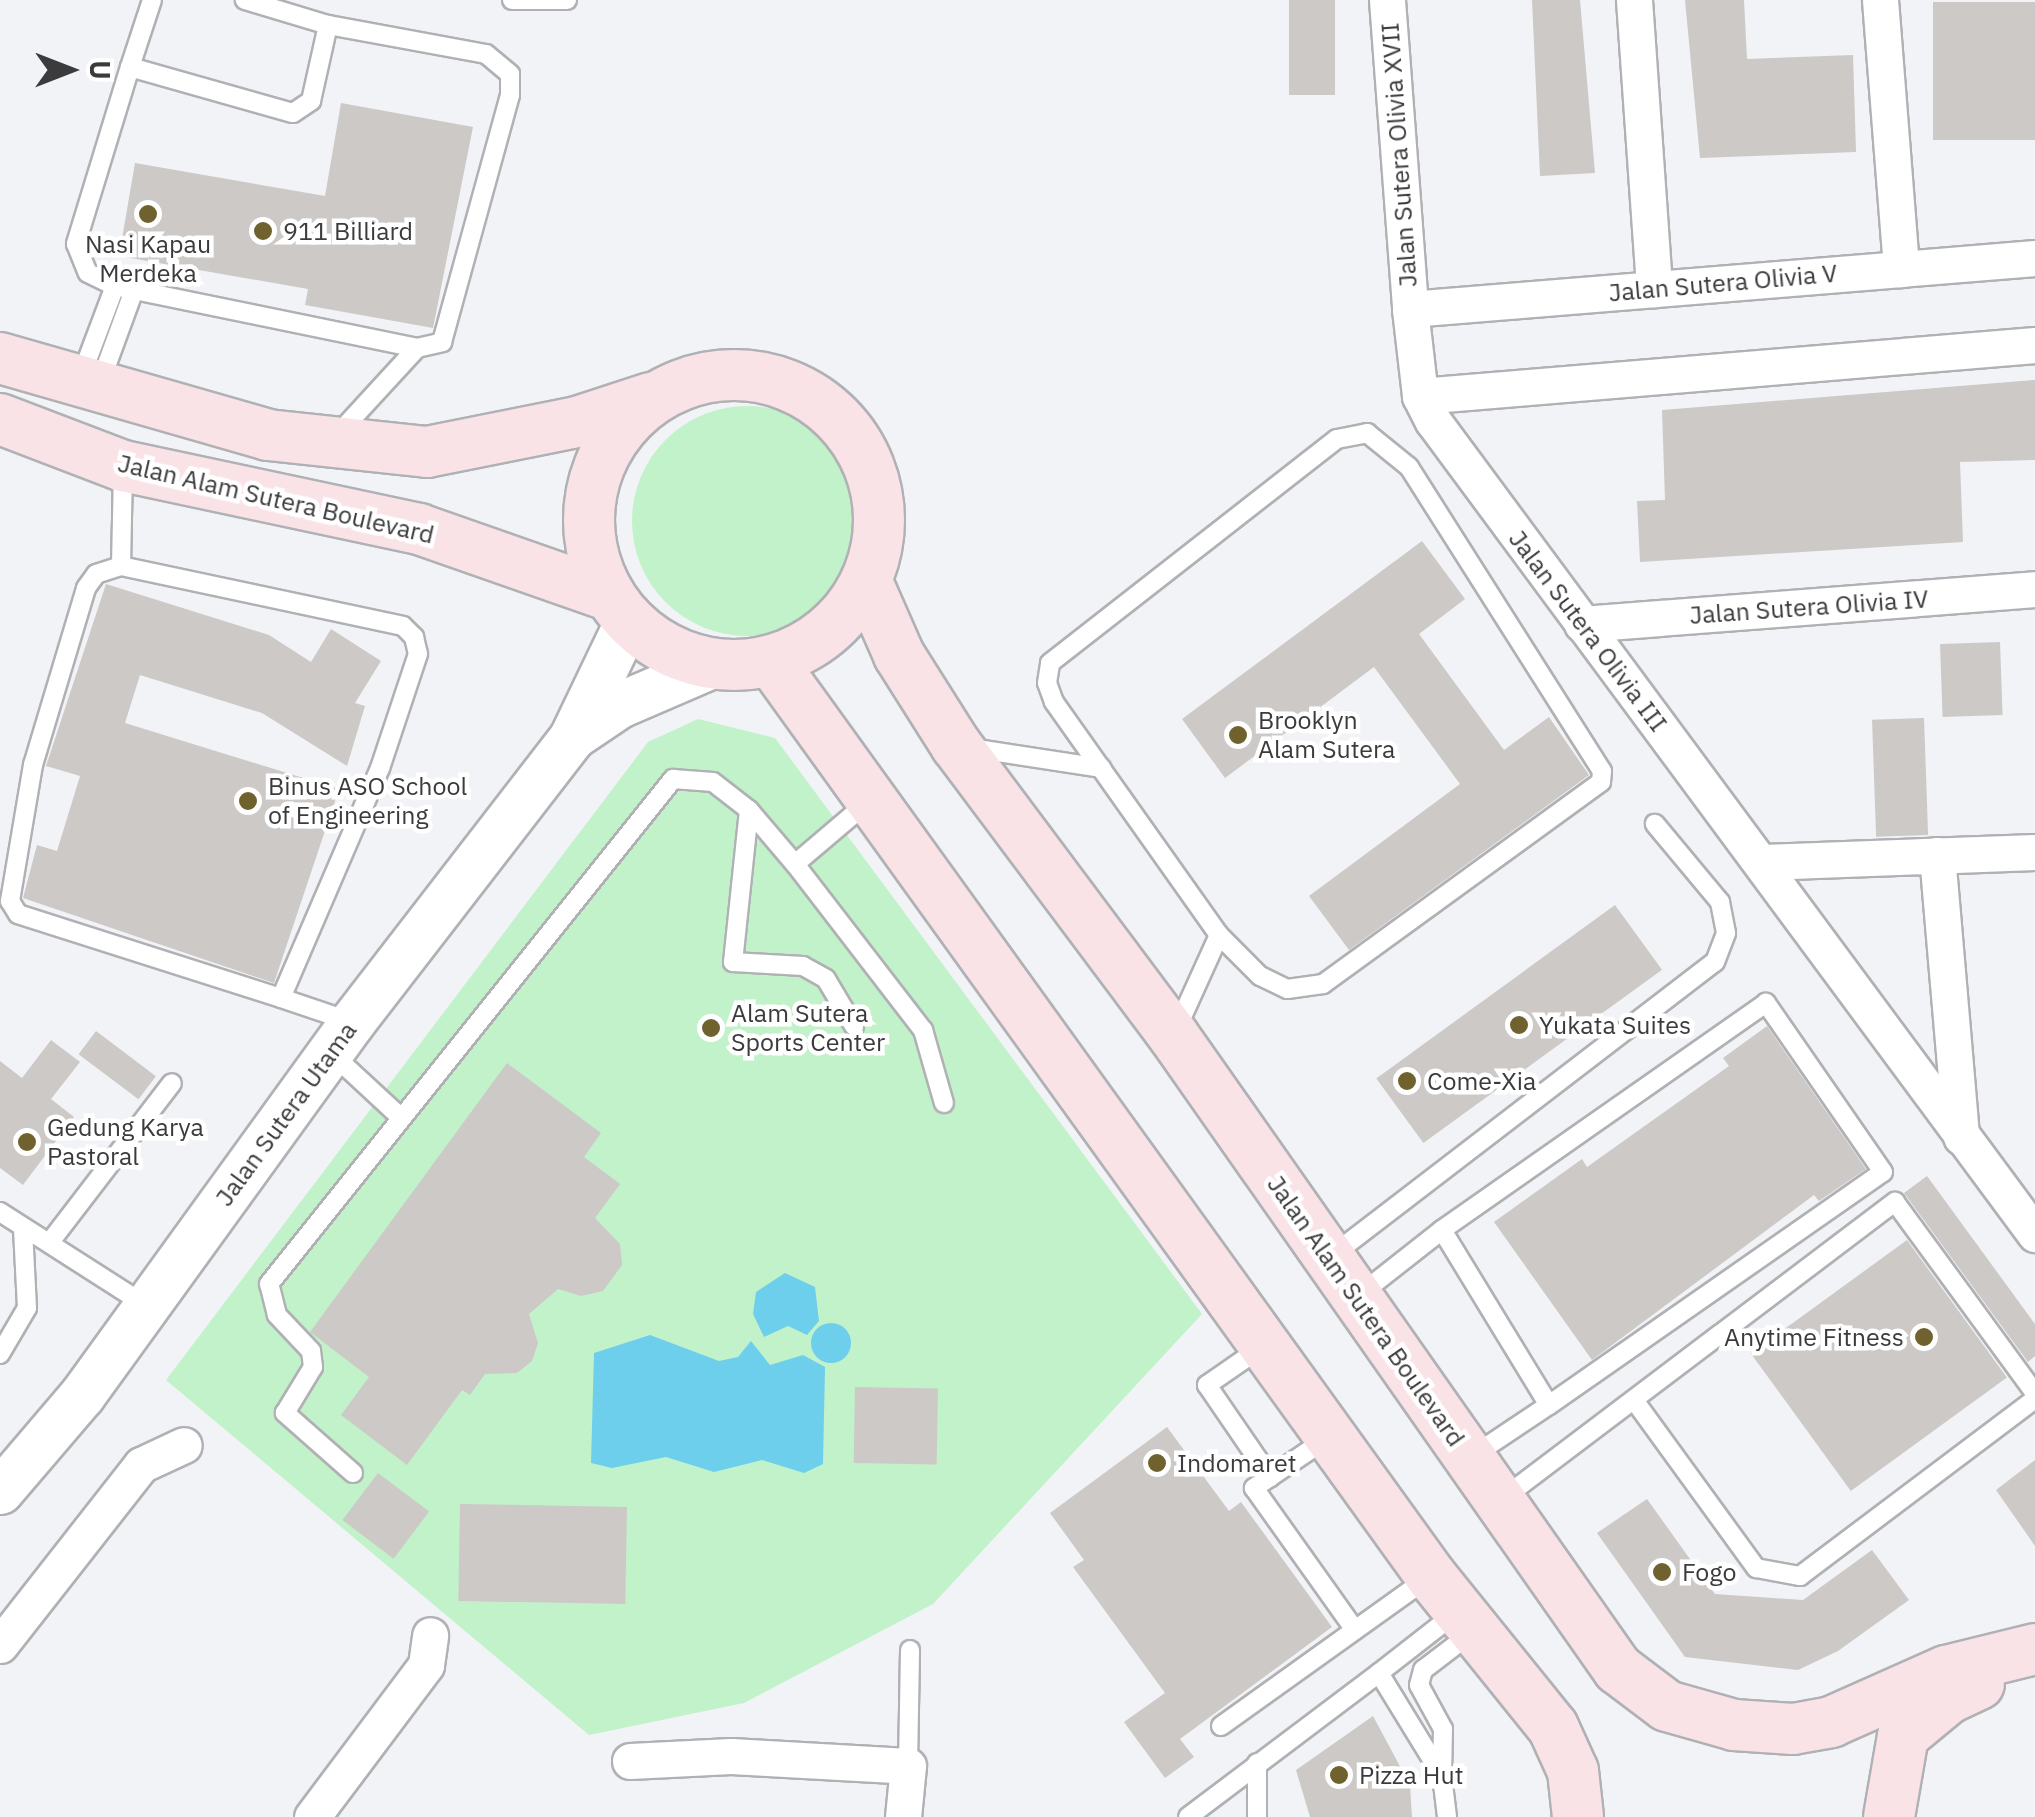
<!DOCTYPE html>
<html>
<head>
<meta charset="utf-8">
<style>
	body { margin:0 }
	#map { position:relative; width:2035px; height:1817px; overflow:hidden; background:#f2f3f7; font-family:"IBM Plex Sans",sans-serif }
	div>[style] { position:absolute }
	[style*='--x'] { left:calc(var(--x)*1px); top:calc(var(--y)*1px); width:calc(var(--w)*1px); rotate:calc(var(--a)*1deg) }
	.green>* { inset:0; background:#c2f2c9 }
	.round { border-radius:50% }
	.water>* { inset:0; background:#6dcfec }
	.building>* { inset:0; background:#ccc9c7; transform-origin:0 0 }
	.roads { filter:drop-shadow(2px 0 #b0b1b4) drop-shadow(-2px 0 #b0b1b4) drop-shadow(0 2px #b0b1b4) drop-shadow(0 -2px #b0b1b4) }
	.service>* { height:18px; margin:-9px; padding:0 9px; transform-origin:9px; border-radius:9px; background:#fff }
	.minor>* { height:35px; margin:-17.5px; padding:0 17.5px; transform-origin:17.5px; border-radius:17.5px; background:#fff }
	.tertiary>* { height:45px; margin:-22.5px; padding:0 22.5px; transform-origin:22.5px; border-radius:22.5px; background:#fff }
	.secondary>* { height:50px; margin:-25px; padding:0 25px; transform-origin:25px; border-radius:25px; background:#fae3e6 }
	.secondary>.ring { margin:-25px; padding:0; box-sizing:content-box; background:none; border:50px solid #fae3e6; border-radius:50% }
	.dots>* { width:28px; height:28px; translate:-50% -50%; box-sizing:border-box; border:5px solid #fff; border-radius:50% }
	span { translate:-50% -50%; white-space:nowrap; text-align:center; line-height:1.15; -webkit-text-stroke:9px #fff; paint-order:stroke }
	.street-label { font-size:25px; color:#3b3b3d }
	.poi-label { font-size:25px; color:#3b3b3d }
	.left { translate:0 -50%; text-align:left }
	.right { translate:-100% -50%; text-align:right }
	.north { position:absolute; left:20px; top:20px; width:100px; height:100px; -webkit-text-stroke:8px #fff; paint-order:stroke; rotate:90deg; font-size:28px; font-weight:700; line-height:40px; text-align:center; color:#3b3b3d }
	.north::after { content:''; display:block; margin:auto; width:35px; height:45px; background:#3b3b3d; clip-path:polygon(50% 0,100% 100%,50% 72%,0 100%) }
</style>
</head>
<body>
<div id="map">
	<div class="green">
		<i class="round" style="left:632px;top:406px;width:230px;height:230px"></i>
		<i style="clip-path:polygon(698px 719px,775px 738px,1202px 1314px,933px 1604px,744px 1703px,589px 1735px,166px 1380px,648px 742px)"></i>
	</div>
	<div class="water">
		<i style="clip-path:polygon(785px 1273px,815px 1287px,819px 1321px,807px 1335px,788px 1326px,764px 1337px,753px 1314px,756px 1292px)"></i>
		<i class="round" style="left:811px;top:1323px;width:40px;height:40px"></i>
		<i style="clip-path:polygon(650px 1335px,719px 1361px,738px 1357px,751px 1341px,770px 1365px,803px 1355px,825px 1367px,823px 1464px,804px 1473px,762px 1460px,714px 1472px,666px 1457px,612px 1468px,591px 1463px,594px 1353px)"></i>
	</div>
	<div class="building">
		<i style="left:1289px;top:0;width:46px;height:95px"></i>
		<i style="clip-path:polygon(1532px 0,1580px 0,1595px 173px,1540px 176px)"></i>
		<i style="clip-path:polygon(1685px 0,1744px 0,1747px 59px,1853px 55px,1856px 152px,1700px 158px)"></i>
		<i style="left:2035px;top:2px;width:138px;height:102px;rotate:90deg"></i>
		<i style="clip-path:polygon(341px 103px,473px 127px,433px 328px,305px 305px,308px 289px,119px 256px,135px 163px,325px 196px)"></i>
		<i style="clip-path:polygon(2035px 380px,2035px 460px,1960px 462px,1963px 542px,1640px 562px,1637px 501px,1665px 500px,1662px 410px)"></i>
		<i style="clip-path:polygon(1422px 541px,1465px 599px,1419px 634px,1504px 750px,1549px 717px,1589px 775px,1349px 950px,1309px 896px,1460px 784px,1374px 667px,1225px 778px,1182px 719px)"></i>
		<i style="clip-path:polygon(106px 584px,269px 635px,311px 662px,331px 629px,381px 661px,355px 703px,365px 706px,347px 766px,262px 713px,140px 675px,125px 723px,339px 789px,274px 983px,23px 898px,37px 845px,57px 851px,80px 776px,46px 766px)"></i>
		<i style="left:2000px;top:642px;width:73px;height:60px;rotate:88deg"></i>
		<i style="left:1924px;top:718px;width:117px;height:52px;rotate:88deg"></i>
		<i style="left:1615px;top:905px;width:80px;height:295px;rotate:54deg"></i>
		<i style="clip-path:polygon(1767px 1026px,1866px 1169px,1819px 1201px,1814px 1195px,1592px 1360px,1494px 1222px,1582px 1159px,1587px 1167px,1729px 1066px,1723px 1058px)"></i>
		<i style="left:96px;top:1031px;width:75px;height:29px;rotate:37deg"></i>
		<i style="clip-path:polygon(51px 1040px,80px 1062px,51px 1099px,74px 1117px,23px 1185px,0 1168px,0 1061px,22px 1078px)"></i>
		<i style="clip-path:polygon(507px 1063px,601px 1133px,584px 1157px,620px 1184px,595px 1218px,620px 1244px,622px 1265px,603px 1291px,581px 1296px,558px 1289px,529px 1314px,538px 1343px,532px 1361px,517px 1373px,485px 1374px,470px 1395px,462px 1390px,407px 1465px,341px 1415px,369px 1377px,310px 1332px)"></i>
		<i style="clip-path:polygon(1927px 1176px,2035px 1324px,2035px 1356px,2028px 1362px,1904px 1193px)"></i>
		<i style="left:1907px;top:1240px;width:170px;height:193px;rotate:54deg"></i>
		<i style="left:855px;top:1387px;width:83px;height:76px;rotate:1deg"></i>
		<i style="clip-path:polygon(1167px 1427px,1229px 1511px,1241px 1502px,1332px 1627px,1180px 1739px,1194px 1757px,1165px 1778px,1124px 1722px,1165px 1693px,1073px 1567px,1084px 1560px,1050px 1513px)"></i>
		<i style="clip-path:polygon(2035px 1460px,2035px 1546px,1996px 1490px)"></i>
		<i style="left:378px;top:1473px;width:64px;height:59px;rotate:37deg"></i>
		<i style="clip-path:polygon(1647px 1499px,1715px 1594px,1803px 1600px,1872px 1550px,1909px 1600px,1838px 1651px,1798px 1670px,1685px 1657px,1597px 1533px)"></i>
		<i style="left:460px;top:1504px;width:167px;height:97px;rotate:1deg"></i>
		<i style="clip-path:polygon(1373px 1716px,1410px 1785px,1412px 1817px,1310px 1817px,1296px 1770px)"></i>
	</div>
	<div class="roads">
		<div class="service">
			<i style="--x:152;--y:0;--w:71;--a:108.2"></i>
			<i style="--x:130;--y:67;--w:169;--a:15.8"></i>
			<i style="--x:293;--y:113;--w:22;--a:-34"></i>
			<i style="--x:311;--y:101;--w:78;--a:-77.4"></i>
			<i style="--x:512;--y:0;--w:55;--a:0"></i>
			<i style="--x:130;--y:67;--w:185;--a:107"></i>
			<i style="--x:76;--y:244;--w:31;--a:68"></i>
			<i style="--x:88;--y:273;--w:30;--a:26"></i>
			<i style="--x:115;--y:286;--w:308;--a:11.6"></i>
			<i style="--x:417;--y:348;--w:26;--a:-13"></i>
			<i style="--x:442;--y:342;--w:256;--a:-74.6"></i>
			<i style="--x:510;--y:95;--w:21;--a:-90"></i>
			<i style="--x:510;--y:74;--w:31;--a:-140"></i>
			<i style="--x:486;--y:54;--w:161;--a:-169.6"></i>
			<i style="--x:328;--y:25;--w:87;--a:-163.2"></i>
			<i style="--x:80;--y:379;--w:99;--a:-69.4"></i>
			<i style="--x:100;--y:383;--w:99;--a:-69.9"></i>
			<i style="--x:337;--y:435;--w:118;--a:-47.4"></i>
			<i style="--x:121;--y:566;--w:288;--a:12"></i>
			<i style="--x:403;--y:626;--w:16;--a:45"></i>
			<i style="--x:414;--y:637;--w:17;--a:77"></i>
			<i style="--x:418;--y:654;--w:120;--a:108.4"></i>
			<i style="--x:380;--y:768;--w:250;--a:113.3"></i>
			<i style="--x:281;--y:998;--w:276;--a:-162.3"></i>
			<i style="--x:18;--y:914;--w:15;--a:-122"></i>
			<i style="--x:10;--y:901;--w:138;--a:-80.4"></i>
			<i style="--x:33;--y:765;--w:185;--a:-73.3"></i>
			<i style="--x:86;--y:588;--w:17;--a:-54"></i>
			<i style="--x:96;--y:574;--w:26;--a:-18"></i>
			<i style="--x:121;--y:566;--w:94;--a:-88.8"></i>
			<i style="--x:971;--y:748;--w:132;--a:8.7"></i>
			<i style="--x:749;--y:810;--w:153;--a:96"></i>
			<i style="--x:733;--y:962;--w:70;--a:3.3"></i>
			<i style="--x:803;--y:966;--w:26;--a:29"></i>
			<i style="--x:826;--y:979;--w:55;--a:59.2"></i>
			<i style="--x:795;--y:864;--w:94;--a:-40.3"></i>
			<i style="--x:281;--y:998;--w:75;--a:18.7"></i>
			<i style="--x:1176;--y:1030;--w:104;--a:-65.6"></i>
			<i style="--x:1219;--y:935;--w:286;--a:-125.3"></i>
			<i style="--x:1054;--y:702;--w:20;--a:-110"></i>
			<i style="--x:1047;--y:683;--w:20;--a:-81"></i>
			<i style="--x:1050;--y:663;--w:364;--a:-38"></i>
			<i style="--x:1337;--y:439;--w:31;--a:-11"></i>
			<i style="--x:1367;--y:433;--w:54;--a:39"></i>
			<i style="--x:1409;--y:467;--w:360;--a:57.6"></i>
			<i style="--x:1602;--y:771;--w:11;--a:95"></i>
			<i style="--x:1601;--y:782;--w:344;--a:144"></i>
			<i style="--x:1323;--y:984;--w:36;--a:172"></i>
			<i style="--x:1287;--y:989;--w:30;--a:-154"></i>
			<i style="--x:1260;--y:976;--w:58;--a:-135"></i>
			<i style="--x:330;--y:1052;--w:93;--a:42.8"></i>
			<i style="--x:0;--y:1212;--w:174;--a:32.6"></i>
			<i style="--x:50;--y:1242;--w:200;--a:-52.5"></i>
			<i style="--x:1330;--y:1257;--w:485;--a:-37.5"></i>
			<i style="--x:1715;--y:962;--w:31;--a:-69"></i>
			<i style="--x:1726;--y:933;--w:32;--a:-101"></i>
			<i style="--x:1720;--y:902;--w:102;--a:-129.8"></i>
			<i style="--x:1358;--y:1296;--w:107;--a:-38.2"></i>
			<i style="--x:1442;--y:1230;--w:205;--a:58.6"></i>
			<i style="--x:1549;--y:1405;--w:407;--a:-34.9"></i>
			<i style="--x:1883;--y:1172;--w:206;--a:-124.7"></i>
			<i style="--x:1766;--y:1003;--w:396;--a:145"></i>
			<i style="--x:1262;--y:1347;--w:67;--a:145.4"></i>
			<i style="--x:1207;--y:1385;--w:112;--a:55.6"></i>
			<i style="--x:0;--y:1354;--w:53;--a:-59.6"></i>
			<i style="--x:27;--y:1308;--w:80;--a:-92.9"></i>
			<i style="--x:1634;--y:1400;--w:208;--a:54"></i>
			<i style="--x:1756;--y:1568;--w:45;--a:10.3"></i>
			<i style="--x:1800;--y:1576;--w:294;--a:-37"></i>
			<i style="--x:1329;--y:1437;--w:91;--a:145.8"></i>
			<i style="--x:1254;--y:1488;--w:174;--a:54.6"></i>
			<i style="--x:1474;--y:1455;--w:90;--a:-33.7"></i>
			<i style="--x:353;--y:1473;--w:91;--a:-138.6"></i>
			<i style="--x:285;--y:1413;--w:54;--a:-58.7"></i>
			<i style="--x:313;--y:1367;--w:16;--a:-97"></i>
			<i style="--x:311;--y:1351;--w:50;--a:-133.4"></i>
			<i style="--x:277;--y:1315;--w:32;--a:-104"></i>
			<i style="--x:269;--y:1284;--w:647;--a:-51.34"></i>
			<i style="--x:673;--y:779;--w:40;--a:4.3"></i>
			<i style="--x:713;--y:782;--w:46;--a:37.9"></i>
			<i style="--x:749;--y:810;--w:71;--a:49.6"></i>
			<i style="--x:795;--y:864;--w:210;--a:52.4"></i>
			<i style="--x:923;--y:1030;--w:76;--a:74"></i>
			<i style="--x:1502;--y:1499;--w:493;--a:-37.1"></i>
			<i style="--x:1895;--y:1202;--w:237;--a:53.8"></i>
			<i style="--x:1379;--y:1673;--w:99;--a:-38"></i>
			<i style="--x:1221;--y:1726;--w:254;--a:-35.6"></i>
			<i style="--x:908;--y:1766;--w:116;--a:-89"></i>
			<i style="--x:1442;--y:1776;--w:47;--a:-88.8"></i>
			<i style="--x:1443;--y:1729;--w:50;--a:-118.6"></i>
			<i style="--x:1419;--y:1685;--w:16;--a:-75"></i>
			<i style="--x:1423;--y:1670;--w:64;--a:-37.4"></i>
			<i style="--x:1188;--y:1817;--w:239;--a:-37"></i>
			<i style="--x:1379;--y:1673;--w:121;--a:58.5"></i>
			<i style="--x:1442;--y:1776;--w:41;--a:83"></i>
			<i style="--x:1257;--y:1817;--w:54;--a:-90"></i>
		</div>
		<div class="minor">
			<i style="--x:1387;--y:0;--w:310;--a:85.7"></i>
			<i style="--x:1410;--y:309;--w:88;--a:83.4"></i>
			<i style="--x:1420;--y:396;--w:28;--a:63"></i>
			<i style="--x:1433;--y:421;--w:1012;--a:53.48"></i>
			<i style="--x:1634;--y:0;--w:290;--a:86"></i>
			<i style="--x:1880;--y:0;--w:270;--a:85.5"></i>
			<i style="--x:1410;--y:309;--w:627;--a:-4.66"></i>
			<i style="--x:1420;--y:396;--w:617;--a:-4.74"></i>
			<i style="--x:1582;--y:624;--w:454;--a:-4.4"></i>
			<i style="--x:1937;--y:855;--w:283;--a:85.1"></i>
			<i style="--x:1763;--y:862;--w:272;--a:-2.1"></i>
			<i style="--x:0;--y:1645;--w:229;--a:-51.9"></i>
			<i style="--x:141;--y:1465;--w:47;--a:-24.9"></i>
			<i style="--x:630;--y:1761;--w:101;--a:-2.8"></i>
			<i style="--x:731;--y:1756;--w:177;--a:3.2"></i>
			<i style="--x:908;--y:1766;--w:51;--a:95.6"></i>
			<i style="--x:312;--y:1817;--w:190;--a:-53.1"></i>
			<i style="--x:426;--y:1665;--w:30;--a:-82"></i>
		</div>
		<div class="tertiary">
			<i style="--x:573;--y:736;--w:55;--a:-34"></i>
			<i style="--x:619;--y:705;--w:101;--a:-23.3"></i>
			<i style="--x:0;--y:1491;--w:126;--a:-49.5"></i>
			<i style="--x:82;--y:1395;--w:460;--a:-54.1"></i>
			<i style="--x:352;--y:1022;--w:360;--a:-52.3"></i>
			<i style="--x:572;--y:737;--w:130;--a:-64.4"></i>
		</div>
		<div class="secondary">
			<i style="--x:0;--y:358;--w:279;--a:16"></i>
			<i style="--x:268;--y:435;--w:160;--a:6.1"></i>
			<i style="--x:427;--y:452;--w:153;--a:-11.3"></i>
			<i style="--x:577;--y:422;--w:78;--a:-18"></i>
			<i class="ring" style="left:589px;top:375px;width:240px;height:240px"></i>
			<i style="--x:0;--y:419;--w:132;--a:20.9"></i>
			<i style="--x:123;--y:466;--w:303;--a:12"></i>
			<i style="--x:419;--y:529;--w:202;--a:19.3"></i>
			<i style="--x:867;--y:582;--w:80;--a:66.3"></i>
			<i style="--x:899;--y:655;--w:107;--a:57.7"></i>
			<i style="--x:956;--y:745;--w:362;--a:53.2"></i>
			<i style="--x:1173;--y:1035;--w:775;--a:54.94"></i>
			<i style="--x:1618;--y:1669;--w:61;--a:37.1"></i>
			<i style="--x:1667;--y:1706;--w:70;--a:15.8"></i>
			<i style="--x:1734;--y:1725;--w:59;--a:3.9"></i>
			<i style="--x:1793;--y:1729;--w:39;--a:-10"></i>
			<i style="--x:1831;--y:1722;--w:126;--a:-23.9"></i>
			<i style="--x:1946;--y:1671;--w:92;--a:-13.9"></i>
			<i style="--x:772;--y:662;--w:1127;--a:54.21"></i>
			<i style="--x:1431;--y:1576;--w:194;--a:51.1"></i>
			<i style="--x:1553;--y:1727;--w:48;--a:65.6"></i>
			<i style="--x:1573;--y:1771;--w:46;--a:83.8"></i>
			<i style="--x:1889;--y:1817;--w:82;--a:-80.2"></i>
			<i style="--x:1903;--y:1736;--w:60;--a:-39.6"></i>
			<i style="--x:1949;--y:1698;--w:33;--a:-25"></i>
		</div>
	</div>
	<div class="dots">
		<i style="left:148px;top:214px;background:#6f622f"></i>
		<i style="left:263px;top:231px;background:#6f622f"></i>
		<i style="left:1238px;top:735px;background:#6f622f"></i>
		<i style="left:248px;top:801px;background:#6f622f"></i>
		<i style="left:1519px;top:1025px;background:#6f622f"></i>
		<i style="left:711px;top:1028px;background:#6f622f"></i>
		<i style="left:1407px;top:1081px;background:#6f622f"></i>
		<i style="left:27px;top:1142px;background:#6f622f"></i>
		<i style="left:1924px;top:1337px;background:#6f622f"></i>
		<i style="left:1157px;top:1463px;background:#6f622f"></i>
		<i style="left:1662px;top:1572px;background:#6f622f"></i>
		<i style="left:1339px;top:1775px;background:#6f622f"></i>
	</div>
	<div class="street-label">
		<span style="left:1399px;top:155px;rotate:-94deg">Jalan Sutera Olivia XVII</span>
		<span style="left:1723px;top:283px;rotate:-5deg">Jalan Sutera Olivia V</span>
		<span style="left:276px;top:499px;rotate:13deg">Jalan Alam Sutera Boulevard</span>
		<span style="left:1809px;top:607px;rotate:-4deg">Jalan Sutera Olivia IV</span>
		<span style="left:1588px;top:631px;rotate:53deg">Jalan Sutera Olivia III</span>
		<span style="left:286px;top:1114px;rotate:-54deg">Jalan Sutera Utama</span>
		<span style="left:1366px;top:1311px;rotate:55deg">Jalan Alam Sutera Boulevard</span>
	</div>
	<div class="poi-label">
		<span class="left" style="left:283px;top:231px">911 Billiard</span>
		<span style="left:148px;top:259px">Nasi Kapau<br>Merdeka</span>
		<span class="left" style="left:1258px;top:735px">Brooklyn<br>Alam Sutera</span>
		<span class="left" style="left:268px;top:801px">Binus ASO School<br>of Engineering</span>
		<span class="left" style="left:731px;top:1028px">Alam Sutera<br>Sports Center</span>
		<span class="left" style="left:1539px;top:1025px">Yukata Suites</span>
		<span class="left" style="left:1427px;top:1081px">Come-Xia</span>
		<span class="left" style="left:47px;top:1142px">Gedung Karya<br>Pastoral</span>
		<span class="right" style="left:1904px;top:1337px">Anytime Fitness</span>
		<span class="left" style="left:1177px;top:1463px">Indomaret</span>
		<span class="left" style="left:1682px;top:1572px">Fogo</span>
		<span class="left" style="left:1359px;top:1775px">Pizza Hut</span>
	</div>
	<div class="north">U</div>
</div>
</body>
</html>
